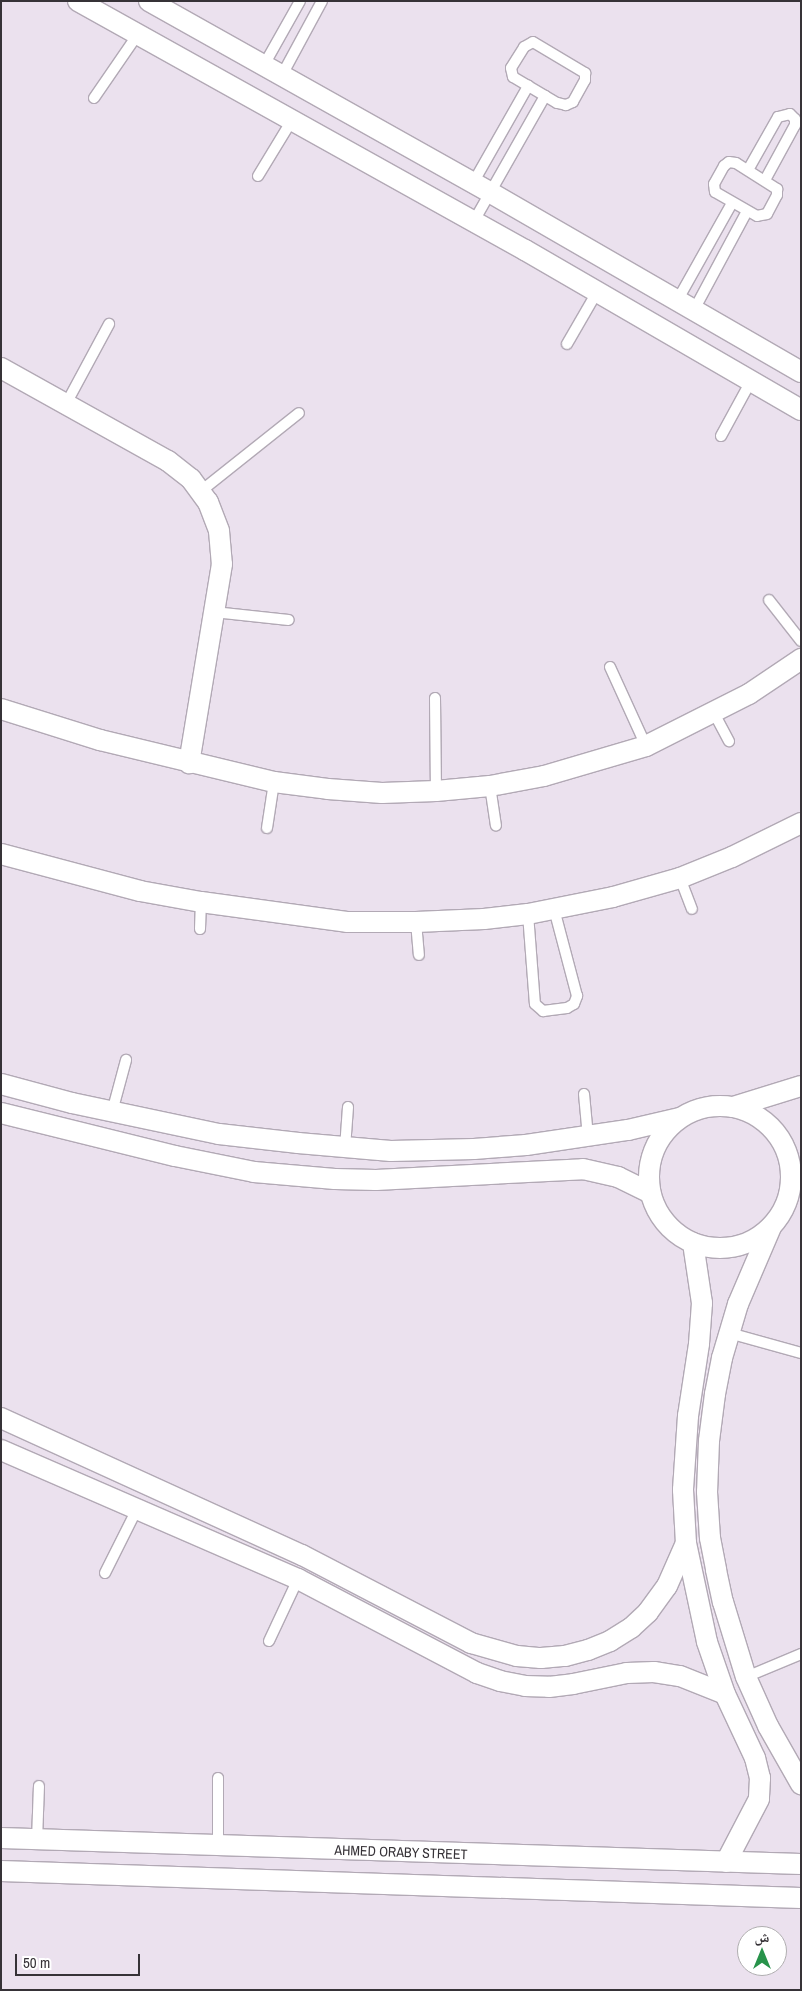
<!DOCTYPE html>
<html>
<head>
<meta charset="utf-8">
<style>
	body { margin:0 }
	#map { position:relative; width:802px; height:1991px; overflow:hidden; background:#ebe1ee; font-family:"Archivo Narrow","Noto Naskh Arabic",sans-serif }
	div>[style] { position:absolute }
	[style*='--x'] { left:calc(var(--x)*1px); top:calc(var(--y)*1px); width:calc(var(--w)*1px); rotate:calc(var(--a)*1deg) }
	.roads { filter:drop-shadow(1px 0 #b2a9b5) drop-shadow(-1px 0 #b2a9b5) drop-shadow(0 1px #b2a9b5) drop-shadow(0 -1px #b2a9b5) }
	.lane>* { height:10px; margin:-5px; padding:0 5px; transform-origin:5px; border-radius:5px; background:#fff }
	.street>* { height:20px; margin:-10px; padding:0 10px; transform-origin:10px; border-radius:10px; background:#fff }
	.street>.ring { margin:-10px; padding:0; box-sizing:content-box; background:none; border:20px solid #fff; border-radius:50% }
	span { translate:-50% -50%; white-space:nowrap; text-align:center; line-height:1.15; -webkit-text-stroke:5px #fff; paint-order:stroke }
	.street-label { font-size:14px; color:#363237 }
	.frame { position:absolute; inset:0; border:2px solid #363237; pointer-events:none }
	.north { position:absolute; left:737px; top:1926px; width:50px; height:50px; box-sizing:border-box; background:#fff; border:1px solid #afadaf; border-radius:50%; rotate:0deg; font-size:14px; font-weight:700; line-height:20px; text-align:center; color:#363237 }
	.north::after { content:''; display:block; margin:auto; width:18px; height:22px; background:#28934b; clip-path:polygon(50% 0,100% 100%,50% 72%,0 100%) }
	.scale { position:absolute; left:15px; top:1954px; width:125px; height:22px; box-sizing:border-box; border:2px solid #363237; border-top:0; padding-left:6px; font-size:15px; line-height:18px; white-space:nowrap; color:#363237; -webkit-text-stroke:4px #fff; paint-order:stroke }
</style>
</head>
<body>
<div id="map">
	<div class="roads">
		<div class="lane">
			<i style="--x:533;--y:42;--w:61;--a:30.8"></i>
			<i style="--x:585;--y:73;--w:7;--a:90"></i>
			<i style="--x:585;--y:80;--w:25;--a:119"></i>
			<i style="--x:573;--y:102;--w:8;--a:157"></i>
			<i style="--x:566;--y:105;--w:9;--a:-167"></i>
			<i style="--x:557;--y:103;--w:51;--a:-149.4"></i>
			<i style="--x:513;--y:77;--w:9;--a:-103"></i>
			<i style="--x:511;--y:68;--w:25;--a:-58"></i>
			<i style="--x:524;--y:47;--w:10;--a:-29"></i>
			<i style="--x:264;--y:65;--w:73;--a:-60.6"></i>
			<i style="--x:282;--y:75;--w:84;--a:-61.6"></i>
			<i style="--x:94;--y:98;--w:78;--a:-55.5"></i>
			<i style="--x:729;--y:162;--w:7;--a:8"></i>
			<i style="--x:736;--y:163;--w:49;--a:32.4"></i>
			<i style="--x:777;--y:189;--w:6;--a:90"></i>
			<i style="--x:777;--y:195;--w:21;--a:118"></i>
			<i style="--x:767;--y:214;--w:10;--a:169"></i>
			<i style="--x:757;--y:216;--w:48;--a:-150.3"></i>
			<i style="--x:715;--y:192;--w:8;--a:-97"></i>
			<i style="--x:714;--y:184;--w:21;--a:-61"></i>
			<i style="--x:724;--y:166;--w:6;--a:-39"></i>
			<i style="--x:748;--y:170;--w:61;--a:-60.5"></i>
			<i style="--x:778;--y:117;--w:12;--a:-14"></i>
			<i style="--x:790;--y:114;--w:7;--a:45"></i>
			<i style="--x:795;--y:119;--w:6;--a:90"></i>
			<i style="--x:795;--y:125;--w:63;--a:118.6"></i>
			<i style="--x:258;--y:176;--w:66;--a:-58.7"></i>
			<i style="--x:473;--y:183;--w:112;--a:-60.4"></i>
			<i style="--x:474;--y:221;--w:144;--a:-60.4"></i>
			<i style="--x:677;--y:301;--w:112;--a:-60.7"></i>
			<i style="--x:694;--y:310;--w:112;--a:-61.8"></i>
			<i style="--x:567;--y:344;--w:60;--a:-60"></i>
			<i style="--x:66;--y:404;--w:91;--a:-61.7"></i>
			<i style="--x:721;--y:436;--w:63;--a:-61.4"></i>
			<i style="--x:201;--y:491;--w:125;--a:-38.5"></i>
			<i style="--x:769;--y:600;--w:52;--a:52"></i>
			<i style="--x:214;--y:612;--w:75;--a:6.1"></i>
			<i style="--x:610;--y:667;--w:87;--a:65.5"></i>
			<i style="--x:435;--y:698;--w:93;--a:89.4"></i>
			<i style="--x:714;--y:713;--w:32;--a:62"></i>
			<i style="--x:490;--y:786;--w:40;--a:81.5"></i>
			<i style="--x:267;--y:828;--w:47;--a:-81.3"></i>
			<i style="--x:680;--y:878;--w:33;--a:69"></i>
			<i style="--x:528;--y:914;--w:90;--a:85.6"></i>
			<i style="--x:535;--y:1004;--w:11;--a:41"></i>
			<i style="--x:543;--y:1011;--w:24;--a:-7"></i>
			<i style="--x:567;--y:1008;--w:8;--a:-30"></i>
			<i style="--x:574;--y:1004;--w:9;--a:-69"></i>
			<i style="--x:577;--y:996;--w:90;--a:-104.8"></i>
			<i style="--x:416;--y:922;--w:33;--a:85"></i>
			<i style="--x:200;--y:929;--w:27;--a:-88"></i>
			<i style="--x:584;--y:1094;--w:43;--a:84.7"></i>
			<i style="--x:112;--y:1112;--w:54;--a:-74.9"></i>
			<i style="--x:345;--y:1148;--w:41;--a:-85.8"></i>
			<i style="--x:729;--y:1333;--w:75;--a:15.5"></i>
			<i style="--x:105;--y:1573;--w:72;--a:-63.4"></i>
			<i style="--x:269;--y:1641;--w:68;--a:-64.9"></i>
			<i style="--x:746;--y:1677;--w:60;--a:-22.7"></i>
			<i style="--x:218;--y:1778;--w:68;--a:90"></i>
			<i style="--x:37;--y:1840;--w:54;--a:-87.9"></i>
		</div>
		<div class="street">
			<i style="--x:78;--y:1;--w:512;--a:29.12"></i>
			<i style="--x:525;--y:250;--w:319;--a:30.1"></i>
			<i style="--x:149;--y:1;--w:392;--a:29.3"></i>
			<i style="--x:491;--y:193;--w:358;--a:30"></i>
			<i style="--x:1;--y:368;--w:191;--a:29.1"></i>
			<i style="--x:168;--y:461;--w:29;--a:38"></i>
			<i style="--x:191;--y:479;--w:29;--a:54"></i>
			<i style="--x:208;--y:502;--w:31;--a:69"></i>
			<i style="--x:219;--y:531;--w:33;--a:85"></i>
			<i style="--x:222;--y:564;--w:202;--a:99.4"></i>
			<i style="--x:1;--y:709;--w:104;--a:17.4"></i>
			<i style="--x:100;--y:740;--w:179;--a:13.6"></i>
			<i style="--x:274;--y:782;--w:54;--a:7.4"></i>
			<i style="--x:328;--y:789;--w:54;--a:4.2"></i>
			<i style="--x:382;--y:793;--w:54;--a:-2.1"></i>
			<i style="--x:436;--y:791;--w:54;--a:-5.3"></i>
			<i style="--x:490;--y:786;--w:55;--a:-10.5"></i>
			<i style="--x:544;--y:776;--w:106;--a:-16.4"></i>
			<i style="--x:646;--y:746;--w:115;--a:-26.8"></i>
			<i style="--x:749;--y:694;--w:63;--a:-33.9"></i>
			<i style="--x:1;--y:854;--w:144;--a:14.9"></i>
			<i style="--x:140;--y:891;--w:62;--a:10.2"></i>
			<i style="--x:201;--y:902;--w:147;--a:7.8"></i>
			<i style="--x:347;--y:922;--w:69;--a:0"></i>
			<i style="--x:416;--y:922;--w:68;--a:-2.5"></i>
			<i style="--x:484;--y:919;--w:44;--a:-6.5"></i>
			<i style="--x:528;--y:914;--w:87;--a:-11.3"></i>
			<i style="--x:613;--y:897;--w:70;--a:-15.8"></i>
			<i style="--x:680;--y:878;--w:56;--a:-22"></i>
			<i style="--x:732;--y:857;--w:77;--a:-26.2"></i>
			<i style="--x:1;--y:1084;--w:73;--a:15"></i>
			<i style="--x:72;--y:1103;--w:150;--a:11.9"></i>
			<i style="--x:219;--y:1134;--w:80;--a:6.5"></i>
			<i style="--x:298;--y:1143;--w:93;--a:4.9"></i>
			<i style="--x:391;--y:1151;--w:83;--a:-1.4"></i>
			<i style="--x:474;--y:1149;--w:52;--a:-4.4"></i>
			<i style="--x:526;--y:1145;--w:103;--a:-8.4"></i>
			<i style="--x:628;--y:1130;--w:52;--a:-13.2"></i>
			<i class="ring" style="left:649px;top:1106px;width:122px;height:122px"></i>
			<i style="--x:733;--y:1107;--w:71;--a:-17.2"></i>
			<i style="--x:1;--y:1113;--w:179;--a:13.9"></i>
			<i style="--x:175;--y:1156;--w:81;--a:11.4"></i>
			<i style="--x:254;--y:1172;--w:81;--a:4.9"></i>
			<i style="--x:335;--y:1179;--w:41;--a:1.4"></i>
			<i style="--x:376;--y:1180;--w:207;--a:-3"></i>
			<i style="--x:583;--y:1169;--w:36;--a:13"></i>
			<i style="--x:618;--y:1177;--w:34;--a:26"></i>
			<i style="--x:771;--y:1227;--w:84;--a:113.2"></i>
			<i style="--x:738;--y:1304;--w:56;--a:106.5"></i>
			<i style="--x:722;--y:1358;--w:37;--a:101"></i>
			<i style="--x:715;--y:1394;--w:47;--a:97.3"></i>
			<i style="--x:709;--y:1441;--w:51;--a:92.2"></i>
			<i style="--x:707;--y:1492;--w:46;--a:86.3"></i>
			<i style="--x:710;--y:1538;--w:33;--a:79"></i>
			<i style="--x:716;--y:1570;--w:33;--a:78"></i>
			<i style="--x:723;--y:1602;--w:78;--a:73"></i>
			<i style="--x:746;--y:1677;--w:54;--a:65.8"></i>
			<i style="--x:768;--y:1726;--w:67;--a:60.4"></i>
			<i style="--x:693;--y:1243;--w:61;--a:81.5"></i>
			<i style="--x:702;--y:1303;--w:41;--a:94.2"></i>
			<i style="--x:699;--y:1344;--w:73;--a:98.7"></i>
			<i style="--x:688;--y:1416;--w:74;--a:93.9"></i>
			<i style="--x:683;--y:1490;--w:53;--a:86.8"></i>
			<i style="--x:686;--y:1543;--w:101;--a:78"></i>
			<i style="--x:707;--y:1642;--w:55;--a:70.9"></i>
			<i style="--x:725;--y:1694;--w:71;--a:64.9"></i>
			<i style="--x:755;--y:1758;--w:21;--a:76"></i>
			<i style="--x:760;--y:1778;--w:21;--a:93"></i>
			<i style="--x:759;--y:1799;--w:71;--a:117.6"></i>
			<i style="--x:1;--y:1418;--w:331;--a:24.5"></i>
			<i style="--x:302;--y:1555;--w:191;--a:27.5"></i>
			<i style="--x:471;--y:1643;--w:48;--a:15.8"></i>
			<i style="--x:517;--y:1656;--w:24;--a:5"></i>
			<i style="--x:541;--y:1658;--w:24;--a:-5"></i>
			<i style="--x:565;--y:1656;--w:24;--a:-15"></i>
			<i style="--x:588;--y:1650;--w:24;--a:-22"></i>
			<i style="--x:610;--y:1641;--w:25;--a:-32"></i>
			<i style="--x:631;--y:1628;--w:23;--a:-43"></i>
			<i style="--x:648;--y:1612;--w:32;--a:-54"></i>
			<i style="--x:667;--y:1586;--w:47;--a:-66.2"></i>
			<i style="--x:1;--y:1450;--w:324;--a:23.5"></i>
			<i style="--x:298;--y:1579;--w:202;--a:27.7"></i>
			<i style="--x:477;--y:1673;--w:24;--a:19"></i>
			<i style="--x:500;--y:1681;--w:25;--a:11"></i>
			<i style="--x:525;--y:1686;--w:24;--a:2"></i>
			<i style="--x:549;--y:1687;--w:24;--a:-7"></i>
			<i style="--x:573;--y:1684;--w:55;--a:-11.5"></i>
			<i style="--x:627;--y:1673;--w:27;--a:-2"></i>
			<i style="--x:654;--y:1672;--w:26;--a:9"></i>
			<i style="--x:680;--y:1676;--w:48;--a:21.8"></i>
			<i style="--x:1;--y:1838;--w:800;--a:1.86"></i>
			<i style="--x:1;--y:1871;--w:800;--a:1.93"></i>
		</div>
	</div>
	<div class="street-label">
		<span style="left:401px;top:1852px;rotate:2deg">AHMED ORABY STREET</span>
	</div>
	<div class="frame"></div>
	<div class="north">ش</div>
	<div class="scale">50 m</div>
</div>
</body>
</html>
